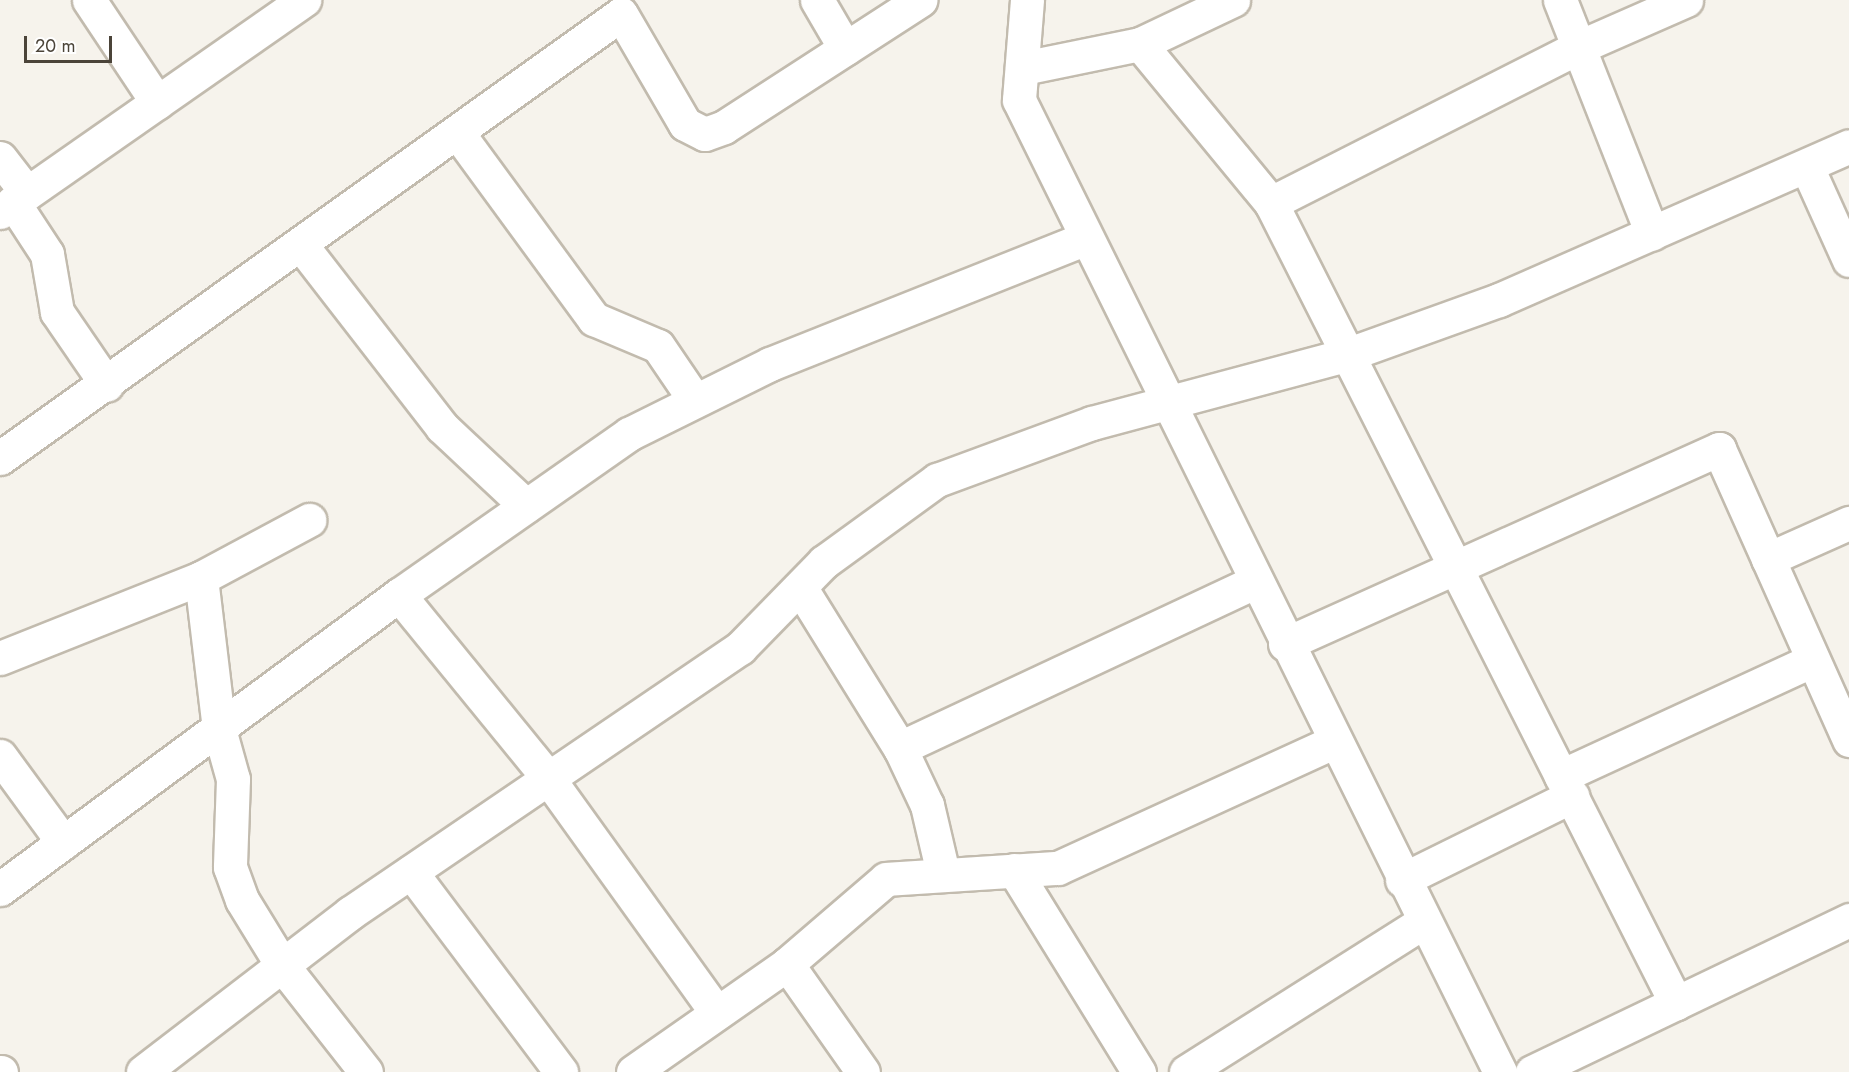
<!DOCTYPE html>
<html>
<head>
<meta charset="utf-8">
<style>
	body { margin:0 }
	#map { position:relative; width:1849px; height:1072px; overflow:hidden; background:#f6f3ec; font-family:Jost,sans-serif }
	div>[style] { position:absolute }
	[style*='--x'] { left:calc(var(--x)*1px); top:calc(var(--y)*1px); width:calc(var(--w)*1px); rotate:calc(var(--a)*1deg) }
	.roads { filter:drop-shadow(2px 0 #c2bbae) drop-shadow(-2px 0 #c2bbae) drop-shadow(0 2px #c2bbae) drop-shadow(0 -2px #c2bbae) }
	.minor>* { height:33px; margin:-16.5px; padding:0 16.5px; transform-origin:16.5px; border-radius:16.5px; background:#fff }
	span { translate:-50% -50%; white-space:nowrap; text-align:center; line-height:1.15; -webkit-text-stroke:6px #fff; paint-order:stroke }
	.scale { position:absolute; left:24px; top:36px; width:88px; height:27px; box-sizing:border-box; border:3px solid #4b4439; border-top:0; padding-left:8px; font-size:18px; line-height:21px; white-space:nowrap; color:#4b4439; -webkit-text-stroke:4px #fff; paint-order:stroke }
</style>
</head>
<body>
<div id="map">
	<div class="roads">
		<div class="minor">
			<i style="--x:89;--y:0;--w:123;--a:56.3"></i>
			<i style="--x:817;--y:0;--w:56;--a:59.7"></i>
			<i style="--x:1027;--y:0;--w:100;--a:94.6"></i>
			<i style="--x:1019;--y:100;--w:1085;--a:63.67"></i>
			<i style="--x:1560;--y:0;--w:251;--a:68.5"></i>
			<i style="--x:1140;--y:44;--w:206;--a:50.5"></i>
			<i style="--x:1271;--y:203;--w:897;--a:63.15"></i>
			<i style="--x:1023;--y:68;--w:119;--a:-11.6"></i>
			<i style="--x:1140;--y:44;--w:103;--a:-25.3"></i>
			<i style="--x:457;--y:132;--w:232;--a:53.8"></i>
			<i style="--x:594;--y:319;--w:69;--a:22.9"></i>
			<i style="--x:658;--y:346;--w:64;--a:55.8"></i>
			<i style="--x:0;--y:158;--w:44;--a:52.4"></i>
			<i style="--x:1807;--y:167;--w:102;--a:65.7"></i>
			<i style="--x:13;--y:202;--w:62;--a:56.8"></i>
			<i style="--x:47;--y:254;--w:59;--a:80.2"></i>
			<i style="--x:57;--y:312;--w:88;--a:55.6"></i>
			<i style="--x:1271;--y:203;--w:345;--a:-26.9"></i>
			<i style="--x:1579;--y:47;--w:117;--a:-23.7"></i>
			<i style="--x:0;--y:212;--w:371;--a:-34.9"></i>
			<i style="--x:301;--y:245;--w:230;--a:52.2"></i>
			<i style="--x:442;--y:427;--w:115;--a:43.2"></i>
			<i style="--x:0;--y:458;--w:763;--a:-35.56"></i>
			<i style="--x:621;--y:14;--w:127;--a:59.8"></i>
			<i style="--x:685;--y:124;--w:22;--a:27"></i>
			<i style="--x:705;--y:134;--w:20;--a:-20"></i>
			<i style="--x:724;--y:127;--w:234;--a:-32.9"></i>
			<i style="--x:1768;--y:559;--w:89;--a:-24"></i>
			<i style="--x:201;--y:578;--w:152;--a:83.2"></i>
			<i style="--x:219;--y:729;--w:52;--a:74.4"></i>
			<i style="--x:233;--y:779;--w:88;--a:92"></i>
			<i style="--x:230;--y:867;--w:35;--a:70"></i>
			<i style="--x:242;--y:900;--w:76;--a:58.4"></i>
			<i style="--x:282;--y:965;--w:136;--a:51.9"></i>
			<i style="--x:800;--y:587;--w:190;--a:58.2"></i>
			<i style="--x:900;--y:748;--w:63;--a:64.7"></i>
			<i style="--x:927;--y:805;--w:70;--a:76.8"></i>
			<i style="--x:399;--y:595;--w:236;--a:50.8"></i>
			<i style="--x:548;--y:778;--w:289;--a:54.3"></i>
			<i style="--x:1285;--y:644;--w:476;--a:-24.2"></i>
			<i style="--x:1719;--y:449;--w:319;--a:65.9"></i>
			<i style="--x:0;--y:658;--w:216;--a:-21.7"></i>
			<i style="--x:201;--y:578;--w:123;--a:-28.2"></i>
			<i style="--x:900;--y:748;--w:392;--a:-25.1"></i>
			<i style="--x:0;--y:756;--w:107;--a:53.8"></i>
			<i style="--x:1561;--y:776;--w:277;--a:-24.7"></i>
			<i style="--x:1014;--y:870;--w:238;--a:58.3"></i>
			<i style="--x:411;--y:872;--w:250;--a:53.1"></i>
			<i style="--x:1402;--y:880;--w:190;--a:-26.3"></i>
			<i style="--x:0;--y:889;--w:496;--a:-36.4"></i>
			<i style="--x:399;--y:595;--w:281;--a:-35"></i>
			<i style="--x:629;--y:434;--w:157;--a:-26.4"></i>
			<i style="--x:770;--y:364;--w:340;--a:-21.7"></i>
			<i style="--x:787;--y:964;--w:132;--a:54.9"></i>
			<i style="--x:0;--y:1072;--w:1;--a:0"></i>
			<i style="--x:143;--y:1072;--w:261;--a:-37.5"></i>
			<i style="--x:350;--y:913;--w:472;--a:-34.2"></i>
			<i style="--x:740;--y:648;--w:120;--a:-45.7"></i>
			<i style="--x:824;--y:562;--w:140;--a:-36"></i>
			<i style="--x:937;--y:480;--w:165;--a:-20.2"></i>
			<i style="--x:1092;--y:423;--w:266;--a:-15"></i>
			<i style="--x:1349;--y:354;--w:159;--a:-19.8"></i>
			<i style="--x:1499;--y:300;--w:382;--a:-23.7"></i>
			<i style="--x:633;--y:1072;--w:188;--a:-35"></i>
			<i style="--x:787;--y:964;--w:130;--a:-40.6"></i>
			<i style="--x:886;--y:879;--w:172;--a:-3.7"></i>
			<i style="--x:1058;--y:868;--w:302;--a:-24.6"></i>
			<i style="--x:1186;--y:1072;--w:280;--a:-32.3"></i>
			<i style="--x:1532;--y:1072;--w:352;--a:-25.6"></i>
		</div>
	</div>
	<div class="scale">20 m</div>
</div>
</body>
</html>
